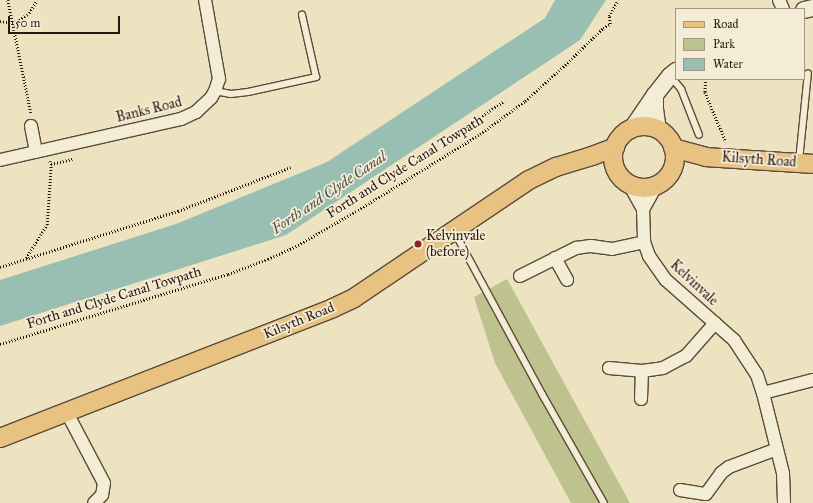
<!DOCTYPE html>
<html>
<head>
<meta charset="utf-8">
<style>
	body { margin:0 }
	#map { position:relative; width:813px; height:503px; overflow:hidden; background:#eee3c0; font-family:"IM FELL Great Primer",serif }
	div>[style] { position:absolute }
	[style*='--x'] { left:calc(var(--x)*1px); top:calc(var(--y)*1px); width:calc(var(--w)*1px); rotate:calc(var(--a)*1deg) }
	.green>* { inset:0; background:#bec28e }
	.water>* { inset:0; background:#99beb2 }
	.path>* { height:2.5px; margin-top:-1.25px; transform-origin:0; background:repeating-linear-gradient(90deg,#2b170f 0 1px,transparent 0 3px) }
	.roads { filter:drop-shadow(1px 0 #5c4a3b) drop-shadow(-1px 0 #5c4a3b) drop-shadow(0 1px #5c4a3b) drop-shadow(0 -1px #5c4a3b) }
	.lane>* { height:6px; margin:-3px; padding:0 3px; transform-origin:3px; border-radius:3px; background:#f4edd6 }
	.street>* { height:12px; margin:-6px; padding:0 6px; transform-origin:6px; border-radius:6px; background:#f4edd6 }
	.secondary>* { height:16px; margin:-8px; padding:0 8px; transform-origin:8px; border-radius:8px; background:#f4edd6 }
	.primary>* { height:18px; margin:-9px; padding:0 9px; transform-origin:9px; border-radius:9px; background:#e7c280 }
	.primary>.ring { margin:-9px; padding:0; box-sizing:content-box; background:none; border:18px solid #e7c280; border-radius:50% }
	.dots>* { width:11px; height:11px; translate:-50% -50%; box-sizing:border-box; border:2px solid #f4edd6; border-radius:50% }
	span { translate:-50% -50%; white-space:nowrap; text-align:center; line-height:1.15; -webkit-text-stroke:3.5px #f4edd6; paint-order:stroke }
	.street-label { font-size:14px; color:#2b170f }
	.poi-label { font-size:14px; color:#2b170f }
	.left { translate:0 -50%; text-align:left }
	.water-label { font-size:15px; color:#525148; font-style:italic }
	.legend { position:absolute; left:675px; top:8px; width:130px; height:72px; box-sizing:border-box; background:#f4edd6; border:1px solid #a49786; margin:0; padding:5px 7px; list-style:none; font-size:12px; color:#2b170f }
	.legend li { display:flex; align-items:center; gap:8px; height:20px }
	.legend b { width:20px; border:1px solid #a49786 }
	.scale { position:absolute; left:8px; top:16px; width:112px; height:18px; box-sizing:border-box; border:2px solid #2b170f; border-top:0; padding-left:5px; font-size:12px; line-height:14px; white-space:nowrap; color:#2b170f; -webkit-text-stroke:3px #f4edd6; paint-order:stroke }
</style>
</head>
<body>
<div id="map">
	<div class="green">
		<i style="clip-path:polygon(507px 279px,630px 503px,571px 503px,495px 363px,474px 297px)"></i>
	</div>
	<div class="water">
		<i style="clip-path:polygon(555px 0,606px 0,580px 40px,286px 235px,0 326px,0 280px,176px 224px,327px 162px,545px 18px)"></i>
	</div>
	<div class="path">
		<i style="--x:8;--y:0;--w:115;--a:78.5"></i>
		<i style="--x:0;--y:21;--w:12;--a:9"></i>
		<i style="--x:12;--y:23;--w:8;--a:-23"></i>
		<i style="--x:19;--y:20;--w:12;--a:-35"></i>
		<i style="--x:29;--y:13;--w:15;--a:-58"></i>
		<i style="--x:706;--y:79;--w:13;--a:94"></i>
		<i style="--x:705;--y:92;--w:54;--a:67.2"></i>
		<i style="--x:447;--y:139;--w:69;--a:-33.7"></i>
		<i style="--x:50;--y:161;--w:3;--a:72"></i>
		<i style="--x:51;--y:164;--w:22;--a:-13"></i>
		<i style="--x:26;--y:258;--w:39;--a:-58"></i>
		<i style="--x:47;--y:225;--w:61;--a:-86.2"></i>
		<i style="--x:0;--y:267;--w:187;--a:-17.5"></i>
		<i style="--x:178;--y:211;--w:121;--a:-21.3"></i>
		<i style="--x:0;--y:344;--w:239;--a:-17.1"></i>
		<i style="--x:228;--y:274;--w:43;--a:-20.6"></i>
		<i style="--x:268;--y:259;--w:33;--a:-25"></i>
		<i style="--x:298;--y:245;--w:69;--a:-30.3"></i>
		<i style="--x:358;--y:210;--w:144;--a:-31.9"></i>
		<i style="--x:480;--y:134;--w:56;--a:-36.3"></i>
		<i style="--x:525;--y:101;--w:54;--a:-42"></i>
		<i style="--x:565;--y:65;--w:53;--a:-44.2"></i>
		<i style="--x:603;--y:28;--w:8;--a:-30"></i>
		<i style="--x:610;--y:24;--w:8;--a:-97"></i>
		<i style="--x:609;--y:16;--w:18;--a:-61"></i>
	</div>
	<div class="roads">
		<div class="lane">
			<i style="--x:671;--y:77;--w:16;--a:50"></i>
			<i style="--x:681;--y:89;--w:49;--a:68.6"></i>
			<i style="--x:215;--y:91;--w:16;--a:11"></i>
			<i style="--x:231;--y:94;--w:17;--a:-7"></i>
			<i style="--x:248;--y:92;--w:70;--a:-12.4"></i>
			<i style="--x:316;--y:77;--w:64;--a:-102.7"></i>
			<i style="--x:799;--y:161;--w:88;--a:-84.2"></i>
			<i style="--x:455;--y:233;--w:183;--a:61.6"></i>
			<i style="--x:542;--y:394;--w:125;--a:60.4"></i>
		</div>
		<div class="street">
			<i style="--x:779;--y:0;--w:10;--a:66"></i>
			<i style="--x:31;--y:126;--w:26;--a:79"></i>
			<i style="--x:0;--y:160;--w:186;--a:-12.8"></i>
			<i style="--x:181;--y:119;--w:17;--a:-25"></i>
			<i style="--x:196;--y:112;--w:21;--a:-43"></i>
			<i style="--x:211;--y:98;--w:8;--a:-60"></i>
			<i style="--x:215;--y:91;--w:13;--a:-72"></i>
			<i style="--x:219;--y:79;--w:80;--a:-100"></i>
			<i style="--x:629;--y:184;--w:29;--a:61"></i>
			<i style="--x:656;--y:186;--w:26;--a:119"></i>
			<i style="--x:643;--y:209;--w:33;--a:88"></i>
			<i style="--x:644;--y:242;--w:15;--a:70"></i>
			<i style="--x:649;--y:256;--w:29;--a:55"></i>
			<i style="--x:666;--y:280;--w:91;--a:41.4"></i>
			<i style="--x:734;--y:340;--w:42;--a:56.7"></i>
			<i style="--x:757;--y:375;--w:19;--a:72"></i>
			<i style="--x:763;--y:393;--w:82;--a:76"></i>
			<i style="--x:783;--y:473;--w:30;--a:88"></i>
			<i style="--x:555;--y:258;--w:25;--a:61"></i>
			<i style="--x:520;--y:276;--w:63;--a:-26.6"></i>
			<i style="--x:576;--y:248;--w:15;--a:-8"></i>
			<i style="--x:591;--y:246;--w:21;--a:8"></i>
			<i style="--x:612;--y:249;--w:33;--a:-12"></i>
			<i style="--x:609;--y:368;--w:33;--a:5"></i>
			<i style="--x:642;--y:371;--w:21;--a:-8"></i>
			<i style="--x:663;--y:368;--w:26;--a:-28"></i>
			<i style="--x:686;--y:356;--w:44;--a:-48.7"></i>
			<i style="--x:763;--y:393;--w:52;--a:-14.6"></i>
			<i style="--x:641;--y:399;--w:28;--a:-88"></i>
			<i style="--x:66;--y:411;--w:81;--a:62.2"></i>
			<i style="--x:104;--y:483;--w:12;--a:99"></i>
			<i style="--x:102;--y:495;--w:11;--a:135"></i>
			<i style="--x:680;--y:490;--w:26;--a:9"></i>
			<i style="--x:706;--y:494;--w:26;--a:-54"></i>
			<i style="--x:721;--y:473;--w:10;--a:-37"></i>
			<i style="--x:729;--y:467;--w:51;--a:-20.6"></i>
		</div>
		<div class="secondary">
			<i style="--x:804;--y:10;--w:9;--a:-13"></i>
			<i style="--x:655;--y:95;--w:14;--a:90"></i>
			<i style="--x:655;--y:109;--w:21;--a:82"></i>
			<i style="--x:631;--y:130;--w:42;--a:-55.6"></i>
			<i style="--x:655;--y:95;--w:24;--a:-52"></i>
			<i style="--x:670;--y:76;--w:8;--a:-40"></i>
		</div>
		<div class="primary">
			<i class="ring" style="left:613px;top:126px;width:44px;height:44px"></i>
			<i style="--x:673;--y:148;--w:34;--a:15"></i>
			<i style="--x:706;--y:157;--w:107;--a:3.7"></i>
			<i style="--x:0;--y:438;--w:357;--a:-21.3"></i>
			<i style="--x:333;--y:308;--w:23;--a:-25"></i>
			<i style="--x:354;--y:298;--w:211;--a:-34"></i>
			<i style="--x:529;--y:180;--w:30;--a:-26"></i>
			<i style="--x:556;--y:167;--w:38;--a:-17"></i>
			<i style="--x:592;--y:156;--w:25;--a:-21"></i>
		</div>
	</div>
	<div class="dots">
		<i style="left:418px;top:244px;background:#8f2418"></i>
	</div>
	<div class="street-label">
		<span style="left:149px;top:110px;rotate:-14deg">Banks Road</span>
		<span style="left:759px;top:160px;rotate:4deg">Kilsyth Road</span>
		<span style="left:405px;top:167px;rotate:-32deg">Forth and Clyde Canal Towpath</span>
		<span style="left:694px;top:283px;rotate:43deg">Kelvinvale</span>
		<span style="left:114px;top:298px;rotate:-17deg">Forth and Clyde Canal Towpath</span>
		<span style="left:299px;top:321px;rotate:-22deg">Kilsyth Road</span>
	</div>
	<div class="poi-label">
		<span class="left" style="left:426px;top:244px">Kelvinvale<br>(before)</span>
	</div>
	<div class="water-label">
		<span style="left:329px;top:193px;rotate:-34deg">Forth and Clyde Canal</span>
	</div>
	<ul class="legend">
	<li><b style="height:5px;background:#e7c280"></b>Road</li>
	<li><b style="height:11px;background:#bec28e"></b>Park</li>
	<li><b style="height:11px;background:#99beb2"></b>Water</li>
	</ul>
	<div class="scale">50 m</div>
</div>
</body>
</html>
